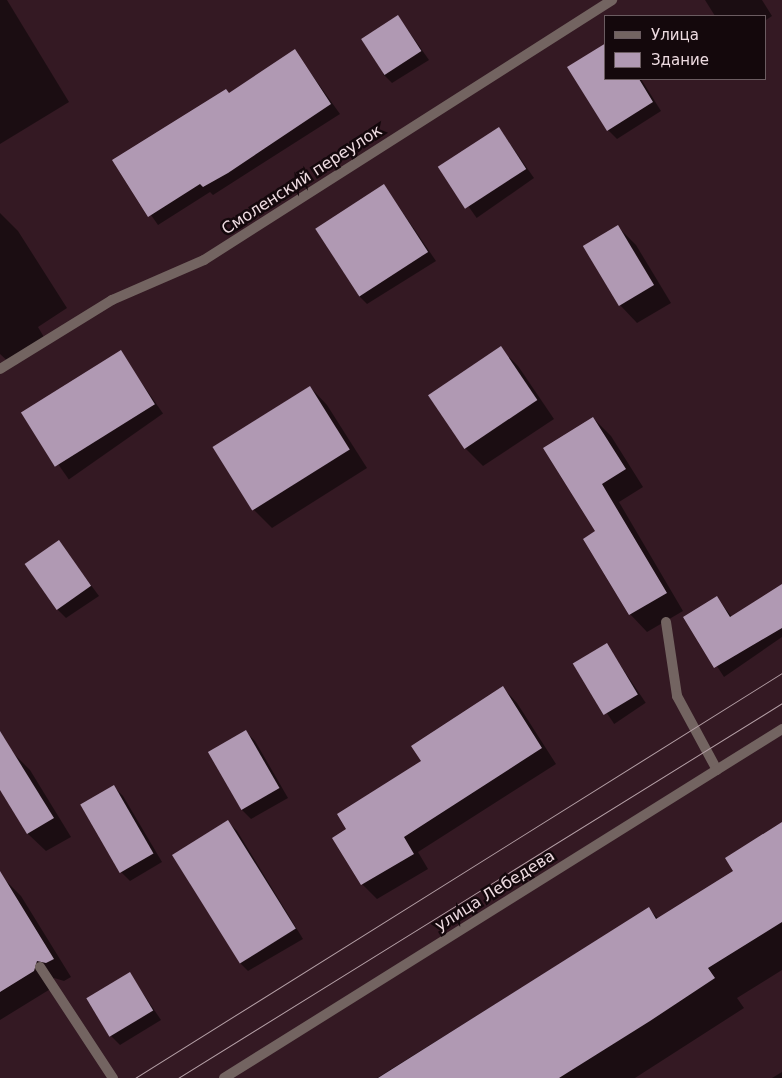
<!DOCTYPE html>
<html>
<head>
<meta charset="utf-8">
<style>
	body { margin:0 }
	#map { position:relative; width:782px; height:1078px; overflow:hidden; background:#341923; font-family:"DejaVu Sans",sans-serif }
	div>[style] { position:absolute }
	[style*='--x'] { left:calc(var(--x)*1px); top:calc(var(--y)*1px); width:calc(var(--w)*1px); rotate:calc(var(--a)*1deg) }
	.shadow>* { inset:0; background:#0007; transform-origin:0 0 }
	.building>* { inset:0; background:#b099b3; transform-origin:0 0 }
	.service>* { height:10px; margin:-5px; padding:0 5px; transform-origin:5px; border-radius:5px; background:#736461 }
	.minor>* { height:10px; margin:-5px; padding:0 5px; transform-origin:5px; border-radius:5px; background:#736461 }
	.tram>* { height:1px; margin:-0.5px; padding:0 0.5px; transform-origin:0.5px; border-radius:0.5px; background:#b49fa6 }
	span { translate:-50% -50%; white-space:nowrap; text-align:center; line-height:1.15; -webkit-text-stroke:5px #14080c; paint-order:stroke }
	.street-label { font-size:16px; color:#eedbe1 }
	.legend { position:absolute; left:604px; top:15px; width:162px; height:65px; box-sizing:border-box; background:#14080c; border:1px solid #6b5c61; margin:0; padding:6px 9px; list-style:none; font-size:15px; color:#eedbe1 }
	.legend li { display:flex; align-items:center; gap:10px; height:25px }
	.legend b { width:25px; border:1px solid #6b5c61 }
</style>
</head>
<body>
<div id="map">
	<div class="shadow">
		<i style="clip-path:polygon(0 0,7px 0,69px 102px,0 144px)"></i>
		<i style="clip-path:polygon(705px 0,762px 0,772px 16px,766px 20px,766px 16px,715px 16px)"></i>
		<i style="clip-path:polygon(398px 16px,429px 60px,392px 83px,383px 74px)"></i>
		<i style="clip-path:polygon(295px 51px,340px 114px,213px 195px,210px 192px,158px 225px,113px 161px,230px 94px)"></i>
		<i style="clip-path:polygon(606px 79px,641px 79px,661px 111px,617px 139px,608px 130px)"></i>
		<i style="left:499px;top:128px;width:61px;height:70px;rotate:55deg"></i>
		<i style="clip-path:polygon(384px 185px,436px 261px,367px 304px,358px 295px)"></i>
		<i style="clip-path:polygon(0 213px,18px 231px,67px 308px,38px 327px,48px 344px,13px 366px,0 354px)"></i>
		<i style="clip-path:polygon(618px 227px,636px 245px,671px 303px,637px 323px,620px 305px)"></i>
		<i style="clip-path:polygon(500px 348px,518px 366px,554px 419px,483px 466px,465px 448px)"></i>
		<i style="left:120px;top:352px;width:75px;height:115px;rotate:55deg"></i>
		<i style="clip-path:polygon(310px 387px,327px 405px,367px 468px,272px 528px,254px 510px,215px 448px)"></i>
		<i style="clip-path:polygon(593px 418px,611px 436px,643px 487px,619px 502px,683px 611px,647px 632px,630px 614px,597px 532px)"></i>
		<i style="clip-path:polygon(59px 542px,99px 596px,66px 618px,57px 609px)"></i>
		<i style="clip-path:polygon(782px 585px,782px 637px,724px 677px,685px 617px,717px 598px,732px 617px)"></i>
		<i style="left:606px;top:644px;width:71px;height:38px;rotate:56deg"></i>
		<i style="clip-path:polygon(503px 688px,517px 703px,556px 764px,418px 852px,428px 869px,377px 899px,362px 884px,334px 838px,348px 830px)"></i>
		<i style="clip-path:polygon(246px 732px,255px 741px,288px 798px,251px 819px,242px 810px)"></i>
		<i style="clip-path:polygon(12px 752px,30px 770px,71px 837px,46px 851px,28px 834px,0 788px,0 760px)"></i>
		<i style="clip-path:polygon(114px 787px,123px 796px,162px 862px,130px 881px,121px 872px)"></i>
		<i style="clip-path:polygon(228px 822px,237px 831px,303px 939px,248px 971px,239px 962px)"></i>
		<i style="clip-path:polygon(782px 823px,782px 970px,737px 998px,744px 1008px,635px 1078px,377px 1078px,648px 909px,659px 919px,735px 871px)"></i>
		<i style="clip-path:polygon(3px 878px,21px 896px,71px 977px,64px 981px,54px 978px,52px 988px,0 1020px,0 880px)"></i>
		<i style="clip-path:polygon(130px 974px,161px 1020px,120px 1045px,111px 1036px)"></i>
		<i style="clip-path:polygon(782px 1072px,782px 1078px,772px 1078px)"></i>
	</div>
	<div class="building">
		<i style="left:398px;top:15px;width:43px;height:44px;rotate:57deg"></i>
		<i style="clip-path:polygon(606px 43px,606px 79px,639px 79px,653px 102px,607px 131px,567px 67px)"></i>
		<i style="clip-path:polygon(295px 49px,331px 104px,228px 173px,203px 187px,200px 184px,148px 217px,112px 160px,226px 89px,229px 93px)"></i>
		<i style="left:499px;top:127px;width:50px;height:73px;rotate:57deg"></i>
		<i style="left:384px;top:184px;width:81px;height:82px;rotate:57deg"></i>
		<i style="left:618px;top:225px;width:70px;height:41px;rotate:59deg"></i>
		<i style="left:501px;top:346px;width:65px;height:88px;rotate:56deg"></i>
		<i style="left:121px;top:350px;width:64px;height:118px;rotate:58deg"></i>
		<i style="left:310px;top:386px;width:75px;height:115px;rotate:58deg"></i>
		<i style="clip-path:polygon(593px 417px,626px 469px,602px 484px,667px 593px,629px 615px,583px 539px,595px 531px,543px 448px)"></i>
		<i style="left:59px;top:540px;width:56px;height:42px;rotate:55deg"></i>
		<i style="clip-path:polygon(782px 584px,782px 628px,714px 668px,683px 617px,717px 596px,730px 617px)"></i>
		<i style="left:607px;top:643px;width:60px;height:40px;rotate:59deg"></i>
		<i style="clip-path:polygon(503px 686px,542px 748px,404px 837px,414px 854px,361px 885px,332px 838px,346px 829px,337px 814px,421px 761px,411px 746px)"></i>
		<i style="left:246px;top:730px;width:67px;height:44px;rotate:60deg"></i>
		<i style="clip-path:polygon(0 731px,54px 818px,27px 834px,0 790px)"></i>
		<i style="left:114px;top:785px;width:79px;height:39px;rotate:60deg"></i>
		<i style="left:228px;top:820px;width:128px;height:66px;rotate:58deg"></i>
		<i style="clip-path:polygon(782px 822px,782px 922px,708px 968px,715px 978px,650px 1021px,559px 1078px,378px 1078px,649px 907px,656px 919px,733px 871px,725px 858px)"></i>
		<i style="clip-path:polygon(0 871px,54px 959px,46px 963px,37px 961px,34px 971px,0 992px)"></i>
		<i style="left:130px;top:972px;width:45px;height:51px;rotate:59deg"></i>
	</div>
	<div class="service">
		<i style="--x:666;--y:622;--w:75;--a:81.5"></i>
		<i style="--x:677;--y:696;--w:84;--a:61.6"></i>
		<i style="--x:40;--y:967;--w:133;--a:56.7"></i>
	</div>
	<div class="minor">
		<i style="--x:0;--y:369;--w:132;--a:-31.6"></i>
		<i style="--x:112;--y:300;--w:100;--a:-23.5"></i>
		<i style="--x:204;--y:260;--w:484;--a:-32.5"></i>
		<i style="--x:224;--y:1078;--w:658;--a:-32.02"></i>
	</div>
	<div class="tram">
		<i style="--x:135;--y:1078;--w:763;--a:-32.05"></i>
		<i style="--x:178;--y:1078;--w:711;--a:-31.83"></i>
	</div>
	<div class="street-label">
		<span style="left:302px;top:180px;rotate:-33deg">Смоленский переулок</span>
		<span style="left:495px;top:891px;rotate:-32deg">улица Лебедева</span>
	</div>
	<ul class="legend">
	<li><b style="height:6px;background:#736461"></b>Улица</li>
	<li><b style="height:14px;background:#b099b3"></b>Здание</li>
	</ul>
</div>
</body>
</html>
